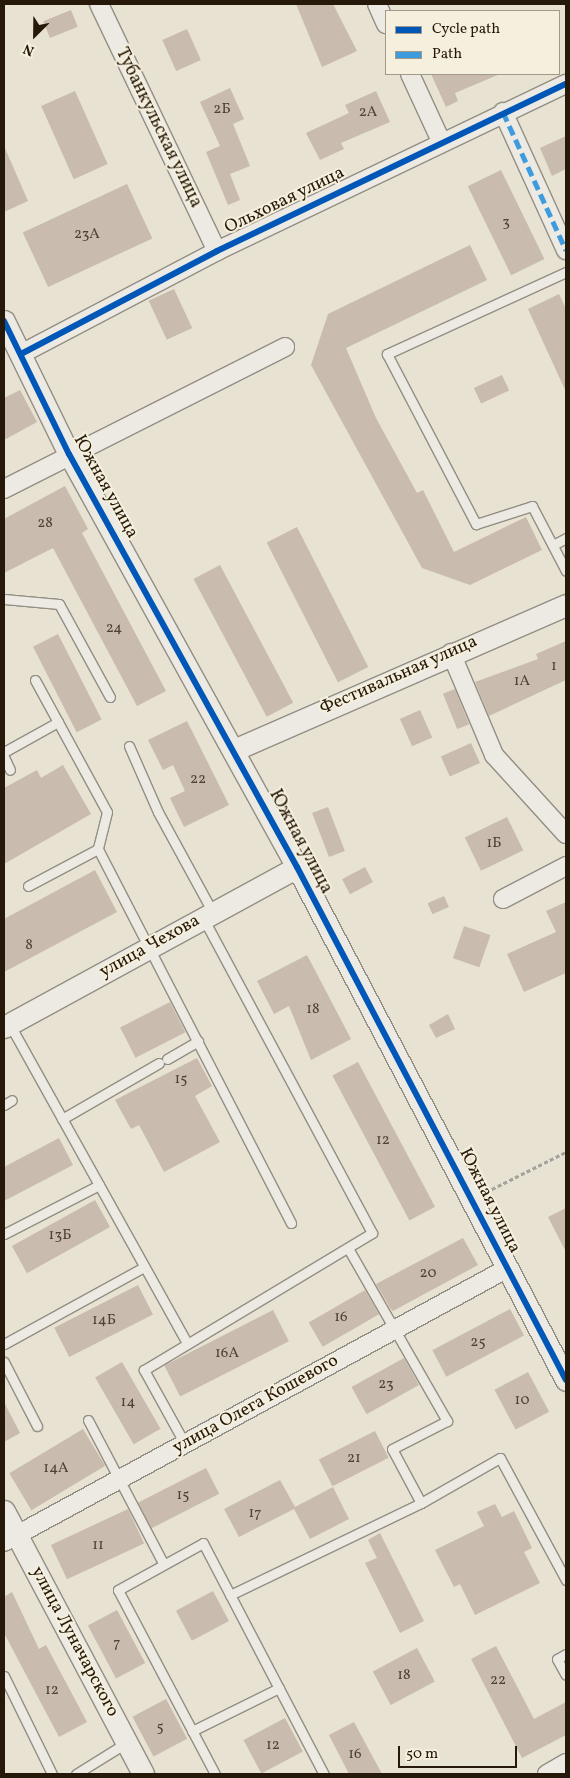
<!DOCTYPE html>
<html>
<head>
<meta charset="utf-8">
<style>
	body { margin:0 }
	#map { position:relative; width:570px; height:1778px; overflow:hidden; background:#e7e2d2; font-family:Vollkorn,serif }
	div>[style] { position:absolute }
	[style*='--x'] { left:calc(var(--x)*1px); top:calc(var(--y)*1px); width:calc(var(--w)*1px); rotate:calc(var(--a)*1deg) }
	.building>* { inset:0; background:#c9bbad; transform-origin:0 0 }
	.path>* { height:3px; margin-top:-1.5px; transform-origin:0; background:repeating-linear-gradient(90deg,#a6a29b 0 4px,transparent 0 6.5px) }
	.roads { filter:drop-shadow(1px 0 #938e84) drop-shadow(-1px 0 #938e84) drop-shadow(0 1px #938e84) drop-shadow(0 -1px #938e84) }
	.service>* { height:9px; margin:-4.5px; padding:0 4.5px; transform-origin:4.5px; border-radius:4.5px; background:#eceae2 }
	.minor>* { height:18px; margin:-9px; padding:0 9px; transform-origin:9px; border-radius:9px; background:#eceae2 }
	.tertiary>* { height:21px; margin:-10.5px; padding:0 10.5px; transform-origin:10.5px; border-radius:10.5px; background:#eceae2 }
	.quiet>* { height:5px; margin-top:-2.5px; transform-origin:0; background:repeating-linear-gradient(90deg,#3d9bde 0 10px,transparent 0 15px) }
	.cycleway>* { height:6px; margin:-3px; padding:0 3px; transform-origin:3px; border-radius:3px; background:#0057b8 }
	span { translate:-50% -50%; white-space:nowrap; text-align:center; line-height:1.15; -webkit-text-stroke:4px #f5efdd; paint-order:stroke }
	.number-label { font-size:15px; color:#504233 }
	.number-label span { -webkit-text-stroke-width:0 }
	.street-label { font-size:18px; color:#27190a }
	.frame { position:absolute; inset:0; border:5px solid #27190a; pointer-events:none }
	.legend { position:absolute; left:385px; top:10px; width:175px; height:65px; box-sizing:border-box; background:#f5efdd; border:1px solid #a39989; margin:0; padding:6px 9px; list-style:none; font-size:15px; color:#27190a }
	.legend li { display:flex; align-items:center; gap:10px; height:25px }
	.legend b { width:25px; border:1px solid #a39989 }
	.north { position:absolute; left:10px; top:10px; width:50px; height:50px; -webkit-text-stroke:4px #f5efdd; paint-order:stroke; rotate:203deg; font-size:14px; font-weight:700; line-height:20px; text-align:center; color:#27190a }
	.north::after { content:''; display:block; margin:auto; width:18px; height:22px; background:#27190a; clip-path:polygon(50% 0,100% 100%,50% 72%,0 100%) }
	.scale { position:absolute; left:398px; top:1746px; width:119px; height:22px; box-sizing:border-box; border:2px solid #27190a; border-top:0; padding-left:6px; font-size:15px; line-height:18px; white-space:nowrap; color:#27190a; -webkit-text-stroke:4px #f5efdd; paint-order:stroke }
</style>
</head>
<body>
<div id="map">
	<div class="building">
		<i style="clip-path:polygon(296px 4px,333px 4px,357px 51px,322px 67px)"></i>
		<i style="left:71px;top:10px;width:18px;height:30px;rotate:68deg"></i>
		<i style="left:187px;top:29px;width:34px;height:27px;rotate:66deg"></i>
		<i style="clip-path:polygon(431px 74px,500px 74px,455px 93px,458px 101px,446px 107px)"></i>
		<i style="clip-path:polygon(230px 88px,244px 119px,233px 124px,250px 166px,230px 174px,240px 200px,228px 205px,206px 152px,220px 146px,200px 102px)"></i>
		<i style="left:75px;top:91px;width:80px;height:37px;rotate:66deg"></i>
		<i style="clip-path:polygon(376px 91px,390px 122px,341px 143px,344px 149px,320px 160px,306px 133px,349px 113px,345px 105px)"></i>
		<i style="clip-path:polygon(566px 136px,566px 169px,552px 176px,540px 148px)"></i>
		<i style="clip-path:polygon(4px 146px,28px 201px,4px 212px)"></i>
		<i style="left:501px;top:170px;width:99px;height:37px;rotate:64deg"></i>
		<i style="left:127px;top:184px;width:60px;height:115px;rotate:65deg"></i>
		<i style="clip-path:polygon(470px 245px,487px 280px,346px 348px,376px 418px,417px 493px,423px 490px,454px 552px,526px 517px,542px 550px,470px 585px,422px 568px,311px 365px,328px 314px)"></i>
		<i style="left:174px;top:289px;width:43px;height:28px;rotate:65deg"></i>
		<i style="clip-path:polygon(559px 294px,566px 309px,566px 392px,528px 309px)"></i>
		<i style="left:502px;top:375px;width:17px;height:31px;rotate:65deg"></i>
		<i style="clip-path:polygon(20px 390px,37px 422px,4px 440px,4px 398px)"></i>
		<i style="clip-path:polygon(65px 486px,88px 529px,82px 533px,166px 691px,137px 706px,53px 548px,4px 573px,4px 519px)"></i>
		<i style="left:297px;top:527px;width:157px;height:34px;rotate:63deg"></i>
		<i style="left:220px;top:565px;width:156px;height:30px;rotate:62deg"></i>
		<i style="left:58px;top:634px;width:96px;height:28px;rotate:63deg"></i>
		<i style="clip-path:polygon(566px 641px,566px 680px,489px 716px,475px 682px,538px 659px,536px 654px)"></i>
		<i style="left:455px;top:689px;width:38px;height:13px;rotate:68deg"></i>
		<i style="left:420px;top:710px;width:30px;height:22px;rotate:66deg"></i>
		<i style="clip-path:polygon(187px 721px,229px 805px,184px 827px,170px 798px,185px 791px,173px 765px,163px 770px,148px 740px)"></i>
		<i style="left:471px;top:743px;width:22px;height:33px;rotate:66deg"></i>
		<i style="clip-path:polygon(63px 765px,91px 814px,4px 864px,4px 788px,37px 770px,41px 778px)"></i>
		<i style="left:328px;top:807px;width:47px;height:17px;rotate:69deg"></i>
		<i style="left:507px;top:817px;width:37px;height:47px;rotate:64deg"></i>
		<i style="left:365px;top:867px;width:17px;height:26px;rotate:62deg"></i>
		<i style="clip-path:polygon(95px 870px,117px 912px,4px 972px,4px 919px)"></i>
		<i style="left:444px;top:896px;width:12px;height:18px;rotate:66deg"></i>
		<i style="clip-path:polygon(566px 902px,566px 973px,524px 992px,507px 954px,556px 932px,546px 911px)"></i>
		<i style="left:464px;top:926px;width:28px;height:34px;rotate:19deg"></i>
		<i style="clip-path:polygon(307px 955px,351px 1039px,311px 1060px,289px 1006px,274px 1014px,257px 981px)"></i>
		<i style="left:170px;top:1002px;width:34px;height:56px;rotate:63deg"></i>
		<i style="clip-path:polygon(448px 1014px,455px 1029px,436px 1038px,429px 1025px)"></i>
		<i style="clip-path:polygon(197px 1058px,212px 1086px,195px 1096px,220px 1142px,164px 1172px,139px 1125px,131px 1129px,115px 1100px)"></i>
		<i style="left:358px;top:1062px;width:164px;height:29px;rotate:62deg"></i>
		<i style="clip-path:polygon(59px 1138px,73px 1165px,4px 1201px,4px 1167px)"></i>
		<i style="left:95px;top:1200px;width:31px;height:95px;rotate:61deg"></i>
		<i style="clip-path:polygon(566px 1208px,566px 1252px,548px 1217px)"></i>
		<i style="clip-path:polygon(463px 1238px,478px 1265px,393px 1311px,390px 1308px,376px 1284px)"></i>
		<i style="left:138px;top:1285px;width:33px;height:94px;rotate:63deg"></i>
		<i style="left:365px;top:1290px;width:28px;height:65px;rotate:60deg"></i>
		<i style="left:510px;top:1309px;width:30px;height:88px;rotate:62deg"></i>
		<i style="left:273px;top:1310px;width:35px;height:122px;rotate:63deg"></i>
		<i style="left:404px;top:1358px;width:31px;height:60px;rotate:61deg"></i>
		<i style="left:122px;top:1362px;width:77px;height:31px;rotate:60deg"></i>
		<i style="left:528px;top:1372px;width:45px;height:38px;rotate:62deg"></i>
		<i style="clip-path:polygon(4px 1402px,20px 1433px,4px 1442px)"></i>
		<i style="left:83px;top:1429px;width:43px;height:86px;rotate:59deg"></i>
		<i style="left:375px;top:1431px;width:30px;height:63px;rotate:63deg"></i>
		<i style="left:206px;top:1468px;width:29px;height:76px;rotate:63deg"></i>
		<i style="clip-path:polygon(280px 1480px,295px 1507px,333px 1487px,349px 1519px,310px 1539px,294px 1509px,239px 1537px,224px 1509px)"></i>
		<i style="clip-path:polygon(495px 1504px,502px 1517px,514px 1511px,532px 1548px,524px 1552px,540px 1583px,475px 1615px,460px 1584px,454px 1587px,435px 1550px,484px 1526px,477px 1512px)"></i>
		<i style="left:128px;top:1509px;width:38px;height:85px;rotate:65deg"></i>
		<i style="clip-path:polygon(380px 1533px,424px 1621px,400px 1633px,365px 1563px,377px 1558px,368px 1540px)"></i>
		<i style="left:213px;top:1591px;width:34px;height:42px;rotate:62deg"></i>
		<i style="clip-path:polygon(12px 1592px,39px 1649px,46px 1645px,87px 1722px,59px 1737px,4px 1633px,4px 1597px)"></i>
		<i style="left:117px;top:1610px;width:60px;height:33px;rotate:62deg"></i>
		<i style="clip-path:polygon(496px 1646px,534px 1719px,566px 1702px,566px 1735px,522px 1758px,471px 1659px)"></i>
		<i style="left:417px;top:1648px;width:38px;height:50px;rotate:62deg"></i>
		<i style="left:166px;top:1699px;width:45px;height:38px;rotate:62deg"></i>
		<i style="left:285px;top:1718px;width:38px;height:47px;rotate:62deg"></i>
		<i style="clip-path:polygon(354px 1722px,382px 1774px,349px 1774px,329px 1735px)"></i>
	</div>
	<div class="path">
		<i style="--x:486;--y:1192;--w:89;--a:-26.6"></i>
	</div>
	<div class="roads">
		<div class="service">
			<i style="--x:566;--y:272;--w:197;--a:155.4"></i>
			<i style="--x:387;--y:354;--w:192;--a:62.4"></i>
			<i style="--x:476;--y:524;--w:59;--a:-17.8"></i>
			<i style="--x:532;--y:506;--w:73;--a:62.4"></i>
			<i style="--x:553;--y:545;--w:15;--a:-28"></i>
			<i style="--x:4;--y:599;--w:55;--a:5.2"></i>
			<i style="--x:59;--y:604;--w:106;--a:61.3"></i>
			<i style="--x:35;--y:680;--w:150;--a:61.4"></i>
			<i style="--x:107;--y:812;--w:38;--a:104"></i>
			<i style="--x:129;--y:746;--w:72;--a:66.3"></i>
			<i style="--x:158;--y:812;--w:115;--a:61.4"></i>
			<i style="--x:4;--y:752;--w:62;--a:-29.1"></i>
			<i style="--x:4;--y:757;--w:14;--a:65"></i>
			<i style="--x:28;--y:886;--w:79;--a:-27.9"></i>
			<i style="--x:98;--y:849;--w:421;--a:62.7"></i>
			<i style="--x:10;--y:1025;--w:362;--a:60.9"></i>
			<i style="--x:167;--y:1059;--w:36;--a:-30"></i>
			<i style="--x:4;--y:1105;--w:9;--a:-32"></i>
			<i style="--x:62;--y:1119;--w:112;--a:-30"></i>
			<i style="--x:4;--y:1234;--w:107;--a:-27.3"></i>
			<i style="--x:4;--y:1344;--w:160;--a:-28.8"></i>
			<i style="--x:4;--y:1362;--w:72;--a:62.7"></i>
			<i style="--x:88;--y:1420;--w:161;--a:62.3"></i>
			<i style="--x:185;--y:1444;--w:85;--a:-119"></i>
			<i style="--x:144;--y:1370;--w:266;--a:-31"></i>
			<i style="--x:372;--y:1233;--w:357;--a:-118.2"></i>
			<i style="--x:421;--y:1503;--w:91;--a:-29.7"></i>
			<i style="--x:500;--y:1458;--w:139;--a:61.6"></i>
			<i style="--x:230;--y:1595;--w:212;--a:-25.7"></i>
			<i style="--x:421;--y:1503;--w:61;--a:-118.2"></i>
			<i style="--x:392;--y:1449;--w:62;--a:-27"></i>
			<i style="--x:447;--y:1421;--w:199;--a:-119.8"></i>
			<i style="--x:566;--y:1654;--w:10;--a:151"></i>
			<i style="--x:557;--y:1659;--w:18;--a:61"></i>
			<i style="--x:4;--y:1676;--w:109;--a:63.9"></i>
			<i style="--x:192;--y:1731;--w:97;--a:-26.3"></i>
			<i style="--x:76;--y:1774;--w:59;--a:-31.8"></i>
			<i style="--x:215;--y:1774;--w:208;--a:-117.8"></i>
			<i style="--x:118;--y:1590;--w:97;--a:-28.9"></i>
			<i style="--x:203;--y:1543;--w:261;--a:62.4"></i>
		</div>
		<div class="minor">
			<i style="--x:99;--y:4;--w:274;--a:64.5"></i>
			<i style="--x:377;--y:4;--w:22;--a:66"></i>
			<i style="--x:410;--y:74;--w:74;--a:65.2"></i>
			<i style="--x:503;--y:112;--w:152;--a:65.5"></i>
			<i style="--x:21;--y:354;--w:221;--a:-27.7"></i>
			<i style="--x:217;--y:251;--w:387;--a:-25.6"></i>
			<i style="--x:4;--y:489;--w:315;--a:-26.8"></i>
			<i style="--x:451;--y:653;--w:111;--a:67.1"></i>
			<i style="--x:494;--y:755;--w:107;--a:47.7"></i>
			<i style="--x:503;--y:899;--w:71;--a:-27.6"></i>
			<i style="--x:4;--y:1542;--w:574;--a:-28.53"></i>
			<i style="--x:547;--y:1774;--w:22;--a:-30"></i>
		</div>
		<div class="tertiary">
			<i style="--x:4;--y:321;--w:148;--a:64"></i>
			<i style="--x:69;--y:454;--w:472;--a:61.1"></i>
			<i style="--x:297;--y:867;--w:579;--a:62.33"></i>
			<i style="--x:234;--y:750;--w:362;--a:-23.6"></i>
			<i style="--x:4;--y:1027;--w:334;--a:-28.6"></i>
			<i style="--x:4;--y:1511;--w:297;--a:62.1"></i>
		</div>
	</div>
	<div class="quiet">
		<i style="--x:503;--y:112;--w:152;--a:65.5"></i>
	</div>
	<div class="cycleway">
		<i style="--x:4;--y:321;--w:148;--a:64"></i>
		<i style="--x:69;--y:454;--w:472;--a:61.1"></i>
		<i style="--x:297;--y:867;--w:579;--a:62.33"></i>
		<i style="--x:21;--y:354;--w:221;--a:-27.7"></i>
		<i style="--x:217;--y:251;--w:387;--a:-25.6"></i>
	</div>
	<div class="number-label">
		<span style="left:222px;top:110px">2Б</span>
		<span style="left:368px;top:113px">2А</span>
		<span style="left:506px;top:223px">3</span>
		<span style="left:87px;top:235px">23А</span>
		<span style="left:45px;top:524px">28</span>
		<span style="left:114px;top:629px">24</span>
		<span style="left:554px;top:667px">1</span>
		<span style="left:522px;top:682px">1А</span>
		<span style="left:198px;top:780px">22</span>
		<span style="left:494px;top:844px">1Б</span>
		<span style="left:29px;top:946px">8</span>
		<span style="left:313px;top:1010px">18</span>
		<span style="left:181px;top:1080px">15</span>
		<span style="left:383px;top:1141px">12</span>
		<span style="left:60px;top:1236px">13Б</span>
		<span style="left:428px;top:1274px">20</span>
		<span style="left:341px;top:1318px">16</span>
		<span style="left:104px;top:1321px">14Б</span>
		<span style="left:478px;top:1343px">25</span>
		<span style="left:227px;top:1354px">16А</span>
		<span style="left:386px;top:1385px">23</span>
		<span style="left:522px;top:1401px">10</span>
		<span style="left:128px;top:1403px">14</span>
		<span style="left:354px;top:1459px">21</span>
		<span style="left:56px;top:1469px">14А</span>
		<span style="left:183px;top:1496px">15</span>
		<span style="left:255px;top:1514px">17</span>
		<span style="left:98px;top:1546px">11</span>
		<span style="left:117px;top:1644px">7</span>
		<span style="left:404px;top:1676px">18</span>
		<span style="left:498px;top:1681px">22</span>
		<span style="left:52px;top:1691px">12</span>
		<span style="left:160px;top:1728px">5</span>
		<span style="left:273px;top:1746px">12</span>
		<span style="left:355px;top:1755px">16</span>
	</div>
	<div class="street-label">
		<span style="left:158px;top:128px;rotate:64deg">Тубанкульская улица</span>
		<span style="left:285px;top:201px;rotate:-26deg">Ольховая улица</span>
		<span style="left:105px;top:487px;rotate:61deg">Южная улица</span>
		<span style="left:399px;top:676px;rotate:-24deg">Фестивальная улица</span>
		<span style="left:300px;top:842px;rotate:62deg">Южная улица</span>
		<span style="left:150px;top:947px;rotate:-29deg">улица Чехова</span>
		<span style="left:489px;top:1201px;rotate:63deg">Южная улица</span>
		<span style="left:256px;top:1405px;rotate:-29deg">улица Олега Кошевого</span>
		<span style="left:74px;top:1642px;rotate:62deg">улица Луначарского</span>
	</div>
	<div class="frame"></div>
	<ul class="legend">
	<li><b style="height:6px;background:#0057b8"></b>Cycle path</li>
	<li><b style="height:6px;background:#3d9bde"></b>Path</li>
	</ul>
	<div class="north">N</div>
	<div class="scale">50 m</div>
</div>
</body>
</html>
